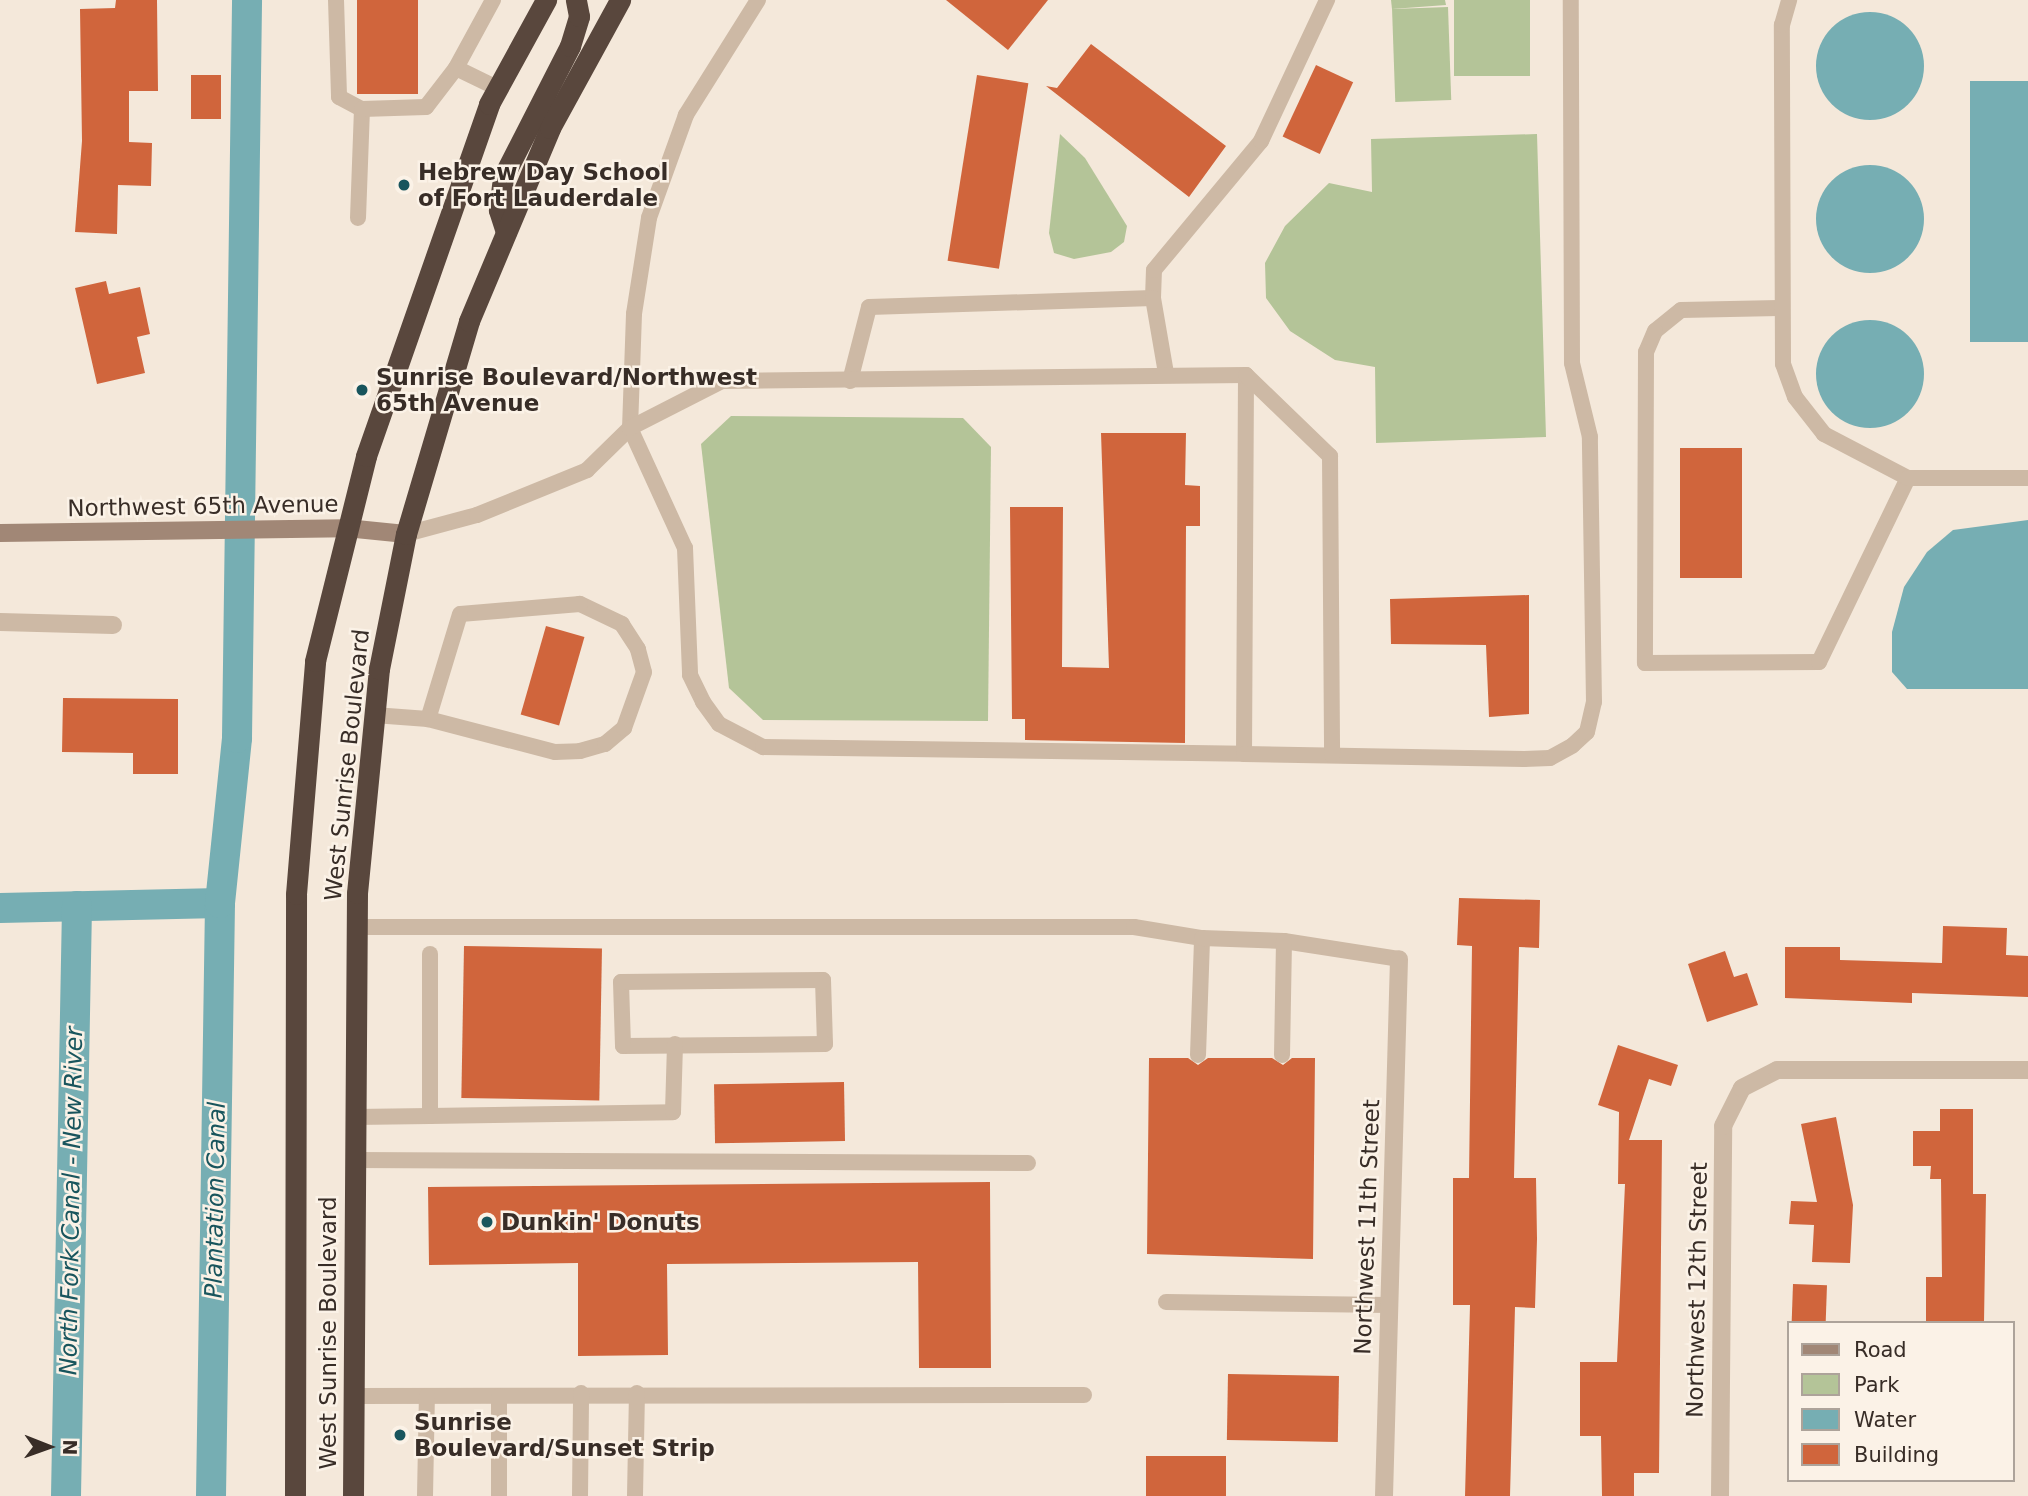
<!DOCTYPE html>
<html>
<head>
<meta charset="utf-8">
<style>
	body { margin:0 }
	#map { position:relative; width:2028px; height:1496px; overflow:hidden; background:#f4e8da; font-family:"DejaVu Sans",sans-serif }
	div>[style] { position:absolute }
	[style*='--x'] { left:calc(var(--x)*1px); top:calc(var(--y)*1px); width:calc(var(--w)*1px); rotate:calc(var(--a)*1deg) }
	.green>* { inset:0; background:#b4c498; transform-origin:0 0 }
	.water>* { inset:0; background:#76aeb3; transform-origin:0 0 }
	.round { border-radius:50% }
	.canal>* { height:30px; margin:-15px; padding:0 15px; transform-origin:15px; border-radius:15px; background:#76aeb3 }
	.building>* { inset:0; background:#d0653c; transform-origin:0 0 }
	.lane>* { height:16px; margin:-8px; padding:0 8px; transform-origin:8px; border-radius:8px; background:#cdb9a5 }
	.street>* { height:18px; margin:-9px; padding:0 9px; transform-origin:9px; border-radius:9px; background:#cdb9a5 }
	.secondary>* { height:18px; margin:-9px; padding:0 9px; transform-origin:9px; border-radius:9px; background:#a18776 }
	.highway>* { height:21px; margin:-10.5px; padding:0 10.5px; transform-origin:10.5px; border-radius:10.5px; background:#59473d }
	.dots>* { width:19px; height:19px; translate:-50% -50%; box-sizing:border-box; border:4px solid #fbf2e7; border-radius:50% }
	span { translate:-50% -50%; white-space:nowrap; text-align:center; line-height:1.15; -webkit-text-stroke:5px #fbf2e7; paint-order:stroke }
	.poi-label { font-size:23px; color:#382d27; font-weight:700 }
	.left { translate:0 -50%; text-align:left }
	.street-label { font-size:23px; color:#382d27 }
	.water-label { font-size:24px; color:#19555d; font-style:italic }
	.legend { position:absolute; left:1787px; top:1321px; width:228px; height:161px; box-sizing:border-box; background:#fbf2e7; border:2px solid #ada39a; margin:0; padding:9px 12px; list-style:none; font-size:21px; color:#382d27 }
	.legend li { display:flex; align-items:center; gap:14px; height:35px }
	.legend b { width:35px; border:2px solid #ada39a }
	.north { position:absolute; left:14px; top:1412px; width:70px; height:70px; -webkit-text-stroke:5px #fbf2e7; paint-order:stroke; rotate:91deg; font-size:19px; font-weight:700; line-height:28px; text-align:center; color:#382d27 }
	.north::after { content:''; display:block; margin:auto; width:24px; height:32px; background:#382d27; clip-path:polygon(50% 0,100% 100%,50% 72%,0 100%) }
</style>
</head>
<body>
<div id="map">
	<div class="green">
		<i style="clip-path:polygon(1391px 0,1445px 0,1446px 5px,1392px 9px)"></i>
		<i style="left:1454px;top:0;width:76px;height:76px"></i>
		<i style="left:1448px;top:7px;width:93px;height:56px;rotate:88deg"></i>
		<i style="clip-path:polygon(1060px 134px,1085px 158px,1127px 226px,1124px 242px,1111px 252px,1074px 259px,1054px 253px,1049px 233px)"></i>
		<i style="clip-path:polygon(1537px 134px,1546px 437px,1376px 443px,1375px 367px,1335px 360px,1290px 331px,1266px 298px,1265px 263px,1285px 226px,1329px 183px,1372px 192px,1371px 139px)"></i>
		<i style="clip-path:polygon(731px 416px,963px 418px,991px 447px,988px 721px,763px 720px,729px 688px,701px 444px)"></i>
	</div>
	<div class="water">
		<i class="round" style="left:1816px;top:12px;width:108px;height:108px"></i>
		<i style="left:1970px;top:81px;width:58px;height:261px"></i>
		<i class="round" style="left:1816px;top:165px;width:108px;height:108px"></i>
		<i class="round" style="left:1816px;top:320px;width:108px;height:108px"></i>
		<i style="clip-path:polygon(2028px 520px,2028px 689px,1907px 689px,1892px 672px,1892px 632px,1904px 587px,1927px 552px,1953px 530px)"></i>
	</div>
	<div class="canal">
		<i style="--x:0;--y:908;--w:220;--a:-1.3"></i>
		<i style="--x:66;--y:1496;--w:590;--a:-88.93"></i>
		<i style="--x:211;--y:1496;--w:593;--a:-89.13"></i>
		<i style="--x:220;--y:903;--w:166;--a:-84.1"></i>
		<i style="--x:237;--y:738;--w:738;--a:-89.22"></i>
	</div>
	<div class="building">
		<i style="clip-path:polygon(116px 0,157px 0,158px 91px,129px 91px,129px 142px,152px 143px,151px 186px,118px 185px,117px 234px,75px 232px,82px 141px,80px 9px,115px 8px)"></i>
		<i style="left:357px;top:0;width:61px;height:94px"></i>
		<i style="clip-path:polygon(946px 0,1048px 0,1008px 50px)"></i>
		<i style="clip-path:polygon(1091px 44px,1226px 146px,1189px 197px,1046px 86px,1057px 88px)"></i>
		<i style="left:1316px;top:65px;width:41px;height:79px;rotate:25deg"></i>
		<i style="left:191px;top:75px;width:30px;height:44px"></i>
		<i style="left:977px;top:75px;width:52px;height:188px;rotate:9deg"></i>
		<i style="clip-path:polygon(106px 281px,109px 294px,140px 287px,150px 334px,137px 337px,145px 373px,97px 384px,75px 288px)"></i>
		<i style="clip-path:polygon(1101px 433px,1186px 433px,1185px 485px,1200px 486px,1200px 526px,1186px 526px,1185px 743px,1025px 740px,1025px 719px,1012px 719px,1010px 507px,1063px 507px,1062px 667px,1109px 668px)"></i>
		<i style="left:1680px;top:448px;width:62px;height:130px"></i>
		<i style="clip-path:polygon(1529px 595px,1529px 714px,1489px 717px,1486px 645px,1391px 644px,1390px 599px)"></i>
		<i style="left:546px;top:626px;width:40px;height:92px;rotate:16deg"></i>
		<i style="clip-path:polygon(63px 698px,178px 699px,178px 774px,133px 774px,133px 753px,62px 752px)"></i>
		<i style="clip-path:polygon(1459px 898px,1540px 900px,1539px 948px,1519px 947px,1514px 1178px,1536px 1178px,1537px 1239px,1535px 1308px,1515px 1307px,1510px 1496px,1465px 1496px,1470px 1305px,1453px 1305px,1453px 1178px,1469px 1178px,1472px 946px,1457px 945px)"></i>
		<i style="clip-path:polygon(1943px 926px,2007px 928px,2006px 955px,2028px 956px,2028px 997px,1912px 993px,1912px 1003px,1785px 998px,1785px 947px,1840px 947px,1840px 960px,1942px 963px)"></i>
		<i style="left:464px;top:946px;width:138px;height:152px;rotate:1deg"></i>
		<i style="clip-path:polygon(1725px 951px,1734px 977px,1747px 973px,1758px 1005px,1707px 1022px,1688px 964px)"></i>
		<i style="clip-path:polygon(1618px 1045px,1678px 1065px,1671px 1086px,1649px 1079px,1629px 1140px,1662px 1140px,1659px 1473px,1634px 1473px,1634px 1496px,1602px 1496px,1601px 1436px,1580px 1436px,1580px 1362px,1617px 1362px,1625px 1184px,1618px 1184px,1619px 1112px,1598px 1105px)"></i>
		<i style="clip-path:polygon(1149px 1058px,1188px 1058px,1198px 1065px,1208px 1058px,1272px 1058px,1283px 1065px,1292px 1058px,1315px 1058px,1313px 1259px,1147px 1254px)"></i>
		<i style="left:844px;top:1082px;width:59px;height:130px;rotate:89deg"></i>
		<i style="clip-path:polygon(1940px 1109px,1973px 1109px,1973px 1194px,1986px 1194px,1984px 1323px,1926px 1323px,1926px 1277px,1942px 1277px,1941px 1179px,1930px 1179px,1931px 1166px,1913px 1166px,1913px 1131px,1940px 1131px)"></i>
		<i style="clip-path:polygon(1836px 1117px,1853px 1205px,1850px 1263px,1812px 1262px,1814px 1225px,1789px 1224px,1791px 1201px,1817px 1202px,1801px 1124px)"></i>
		<i style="clip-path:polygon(990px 1182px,991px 1368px,919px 1368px,918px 1262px,667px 1264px,668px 1355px,578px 1356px,578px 1263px,429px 1265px,428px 1187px)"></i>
		<i style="left:1793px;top:1284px;width:34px;height:39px;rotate:2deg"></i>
		<i style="left:1228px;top:1374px;width:111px;height:66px;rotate:1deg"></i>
		<i style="left:1226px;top:1456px;width:40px;height:80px;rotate:90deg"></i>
	</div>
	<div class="lane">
		<i style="--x:336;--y:0;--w:97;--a:88.2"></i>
		<i style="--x:339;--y:97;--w:26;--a:28"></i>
		<i style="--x:493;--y:0;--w:77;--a:118.6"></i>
		<i style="--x:456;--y:68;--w:46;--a:26"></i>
		<i style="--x:758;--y:0;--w:136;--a:122.1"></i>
		<i style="--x:686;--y:115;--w:109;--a:109.8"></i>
		<i style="--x:649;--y:218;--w:97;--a:98.9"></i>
		<i style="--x:634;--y:314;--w:114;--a:92"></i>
		<i style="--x:630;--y:428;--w:132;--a:65.4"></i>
		<i style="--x:685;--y:548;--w:127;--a:87.7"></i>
		<i style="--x:690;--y:675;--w:30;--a:64"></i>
		<i style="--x:703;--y:702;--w:27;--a:54"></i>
		<i style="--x:719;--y:724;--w:50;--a:27.6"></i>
		<i style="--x:763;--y:747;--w:481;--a:0.8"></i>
		<i style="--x:358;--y:218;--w:109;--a:-87.9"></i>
		<i style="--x:362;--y:109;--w:64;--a:-1.8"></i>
		<i style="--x:426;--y:107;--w:49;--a:-52.4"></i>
		<i style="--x:1153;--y:298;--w:28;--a:-88"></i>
		<i style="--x:1154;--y:270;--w:168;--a:-50.3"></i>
		<i style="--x:1261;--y:141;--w:156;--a:-64.9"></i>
		<i style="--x:1779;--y:308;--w:98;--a:178.8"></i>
		<i style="--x:1681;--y:310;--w:33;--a:141"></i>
		<i style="--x:1655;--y:331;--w:23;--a:113"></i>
		<i style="--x:1646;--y:352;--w:311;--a:90.2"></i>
		<i style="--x:1645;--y:663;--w:174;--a:-0.3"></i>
		<i style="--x:1819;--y:662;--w:204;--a:-64.2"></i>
		<i style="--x:1908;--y:478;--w:95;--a:-152.4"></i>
		<i style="--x:1824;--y:434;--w:47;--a:-128.1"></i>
		<i style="--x:1795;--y:397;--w:35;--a:-110"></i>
		<i style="--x:1783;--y:364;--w:339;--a:-90.2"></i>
		<i style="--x:1782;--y:25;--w:26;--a:-74"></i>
		<i style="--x:1246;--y:375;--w:379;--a:90.3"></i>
		<i style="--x:1244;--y:754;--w:280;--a:1"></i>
		<i style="--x:1524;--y:759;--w:26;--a:-2"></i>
		<i style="--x:1550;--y:758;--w:26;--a:-29"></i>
		<i style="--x:1573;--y:745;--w:19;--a:-43"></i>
		<i style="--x:1587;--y:732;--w:31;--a:-77"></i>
		<i style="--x:1594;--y:702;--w:265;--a:-90.9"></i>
		<i style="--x:1590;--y:437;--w:76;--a:-103.7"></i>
		<i style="--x:1572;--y:363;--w:363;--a:-90.2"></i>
		<i style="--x:850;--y:381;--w:76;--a:-75.6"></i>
		<i style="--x:869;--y:307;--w:284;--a:-1.8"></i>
		<i style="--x:1153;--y:298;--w:76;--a:80.2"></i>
		<i style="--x:1908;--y:478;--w:120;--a:0"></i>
		<i style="--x:406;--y:534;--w:73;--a:-15"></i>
		<i style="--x:477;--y:515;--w:119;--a:-22.2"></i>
		<i style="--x:587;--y:470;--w:60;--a:-44.3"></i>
		<i style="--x:630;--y:428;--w:103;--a:-27.1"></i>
		<i style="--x:722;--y:381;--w:524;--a:-0.66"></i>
		<i style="--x:1246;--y:375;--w:117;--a:44"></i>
		<i style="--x:1330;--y:456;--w:299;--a:89.6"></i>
		<i style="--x:374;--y:715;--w:54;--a:4.2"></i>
		<i style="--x:428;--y:719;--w:131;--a:14.6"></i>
		<i style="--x:555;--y:752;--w:25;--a:-2"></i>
		<i style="--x:580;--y:751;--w:26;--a:-16"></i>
		<i style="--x:605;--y:744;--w:25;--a:-40"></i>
		<i style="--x:624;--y:728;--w:59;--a:-70.3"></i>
		<i style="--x:644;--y:672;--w:24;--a:-105"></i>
		<i style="--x:638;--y:649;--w:30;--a:-123"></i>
		<i style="--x:622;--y:624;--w:47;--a:-154.5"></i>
		<i style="--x:580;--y:604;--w:120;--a:175.2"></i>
		<i style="--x:460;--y:614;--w:110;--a:106.9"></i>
		<i style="--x:356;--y:927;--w:778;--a:0"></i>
		<i style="--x:1134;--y:927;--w:69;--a:9.2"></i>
		<i style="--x:1284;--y:941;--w:116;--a:8.9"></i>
		<i style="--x:823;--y:980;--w:64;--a:88.2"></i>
		<i style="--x:825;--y:1044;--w:202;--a:179.4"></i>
		<i style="--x:623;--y:1046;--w:64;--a:-91.8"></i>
		<i style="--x:621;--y:982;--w:202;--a:-0.6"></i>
		<i style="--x:1198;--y:1055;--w:117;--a:-88"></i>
		<i style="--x:1202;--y:938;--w:82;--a:2.1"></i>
		<i style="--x:1284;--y:941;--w:114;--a:91"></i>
		<i style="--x:430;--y:1116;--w:243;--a:-0.9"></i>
		<i style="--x:673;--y:1112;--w:68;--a:-88.3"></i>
		<i style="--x:355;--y:1117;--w:75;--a:-0.8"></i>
		<i style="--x:430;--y:1116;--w:162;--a:-90"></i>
		<i style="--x:355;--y:1160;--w:673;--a:0.26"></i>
		<i style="--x:1166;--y:1302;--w:223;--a:0.8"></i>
		<i style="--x:353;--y:1396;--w:731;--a:-0.08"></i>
		<i style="--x:425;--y:1496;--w:100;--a:-88.9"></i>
		<i style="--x:499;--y:1496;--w:100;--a:-90"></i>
		<i style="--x:580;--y:1496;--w:103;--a:-89.4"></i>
		<i style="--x:635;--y:1496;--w:103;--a:-88.9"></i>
	</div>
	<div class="street">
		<i style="--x:0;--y:622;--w:113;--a:1.5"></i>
		<i style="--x:1384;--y:1496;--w:537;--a:-88.4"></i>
		<i style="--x:1720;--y:1496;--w:370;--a:-89.5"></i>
		<i style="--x:1723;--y:1126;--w:42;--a:-63.4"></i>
		<i style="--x:1742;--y:1088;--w:39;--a:-27"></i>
		<i style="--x:1777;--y:1070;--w:251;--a:0"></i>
	</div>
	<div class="secondary">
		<i style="--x:0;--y:533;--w:346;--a:-0.8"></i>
		<i style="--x:346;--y:528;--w:60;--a:5.7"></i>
	</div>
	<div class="highway">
		<i style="--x:506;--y:232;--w:23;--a:-108"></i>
		<i style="--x:499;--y:210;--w:33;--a:-83"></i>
		<i style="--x:503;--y:177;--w:147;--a:-62.9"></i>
		<i style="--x:570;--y:46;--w:31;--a:-73"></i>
		<i style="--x:579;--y:16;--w:16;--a:-101"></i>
		<i style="--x:295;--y:1496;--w:602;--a:-89.9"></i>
		<i style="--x:296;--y:894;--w:234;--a:-85.3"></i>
		<i style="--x:315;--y:661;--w:211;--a:-76"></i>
		<i style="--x:366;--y:456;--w:373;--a:-70.7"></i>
		<i style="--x:489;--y:104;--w:119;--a:-61.3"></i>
		<i style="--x:353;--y:1496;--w:603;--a:-89.62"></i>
		<i style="--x:357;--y:893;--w:225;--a:-84.4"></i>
		<i style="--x:379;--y:669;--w:138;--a:-78.7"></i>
		<i style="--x:406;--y:534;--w:222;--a:-73.5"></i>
		<i style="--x:469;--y:321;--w:209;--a:-67.2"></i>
		<i style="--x:550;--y:128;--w:146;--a:-61.3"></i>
	</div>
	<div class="dots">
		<i style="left:404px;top:185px;background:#19555d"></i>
		<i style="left:362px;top:390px;background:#19555d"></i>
		<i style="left:487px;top:1222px;background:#19555d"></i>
		<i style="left:400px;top:1435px;background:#19555d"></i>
	</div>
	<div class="poi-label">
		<span class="left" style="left:418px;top:185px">Hebrew Day School<br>of Fort Lauderdale</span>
		<span class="left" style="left:376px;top:390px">Sunrise Boulevard/Northwest<br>65th Avenue</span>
		<span class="left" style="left:501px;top:1222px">Dunkin' Donuts</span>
		<span class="left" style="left:414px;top:1435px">Sunrise<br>Boulevard/Sunset Strip</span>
	</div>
	<div class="street-label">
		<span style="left:203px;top:506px;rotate:-1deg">Northwest 65th Avenue</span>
		<span style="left:347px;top:765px;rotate:-84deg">West Sunrise Boulevard</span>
		<span style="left:1367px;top:1227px;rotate:-88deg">Northwest 11th Street</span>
		<span style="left:1697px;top:1290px;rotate:-89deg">Northwest 12th Street</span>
		<span style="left:328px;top:1333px;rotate:-90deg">West Sunrise Boulevard</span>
	</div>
	<div class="water-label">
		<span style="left:216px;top:1200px;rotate:-89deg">Plantation Canal</span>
		<span style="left:72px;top:1201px;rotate:-89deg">North Fork Canal - New River</span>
	</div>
	<ul class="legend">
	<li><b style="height:9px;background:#a18776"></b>Road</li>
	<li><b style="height:19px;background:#b4c498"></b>Park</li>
	<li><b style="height:19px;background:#76aeb3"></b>Water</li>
	<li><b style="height:19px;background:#d0653c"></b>Building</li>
	</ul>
	<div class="north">N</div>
</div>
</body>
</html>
